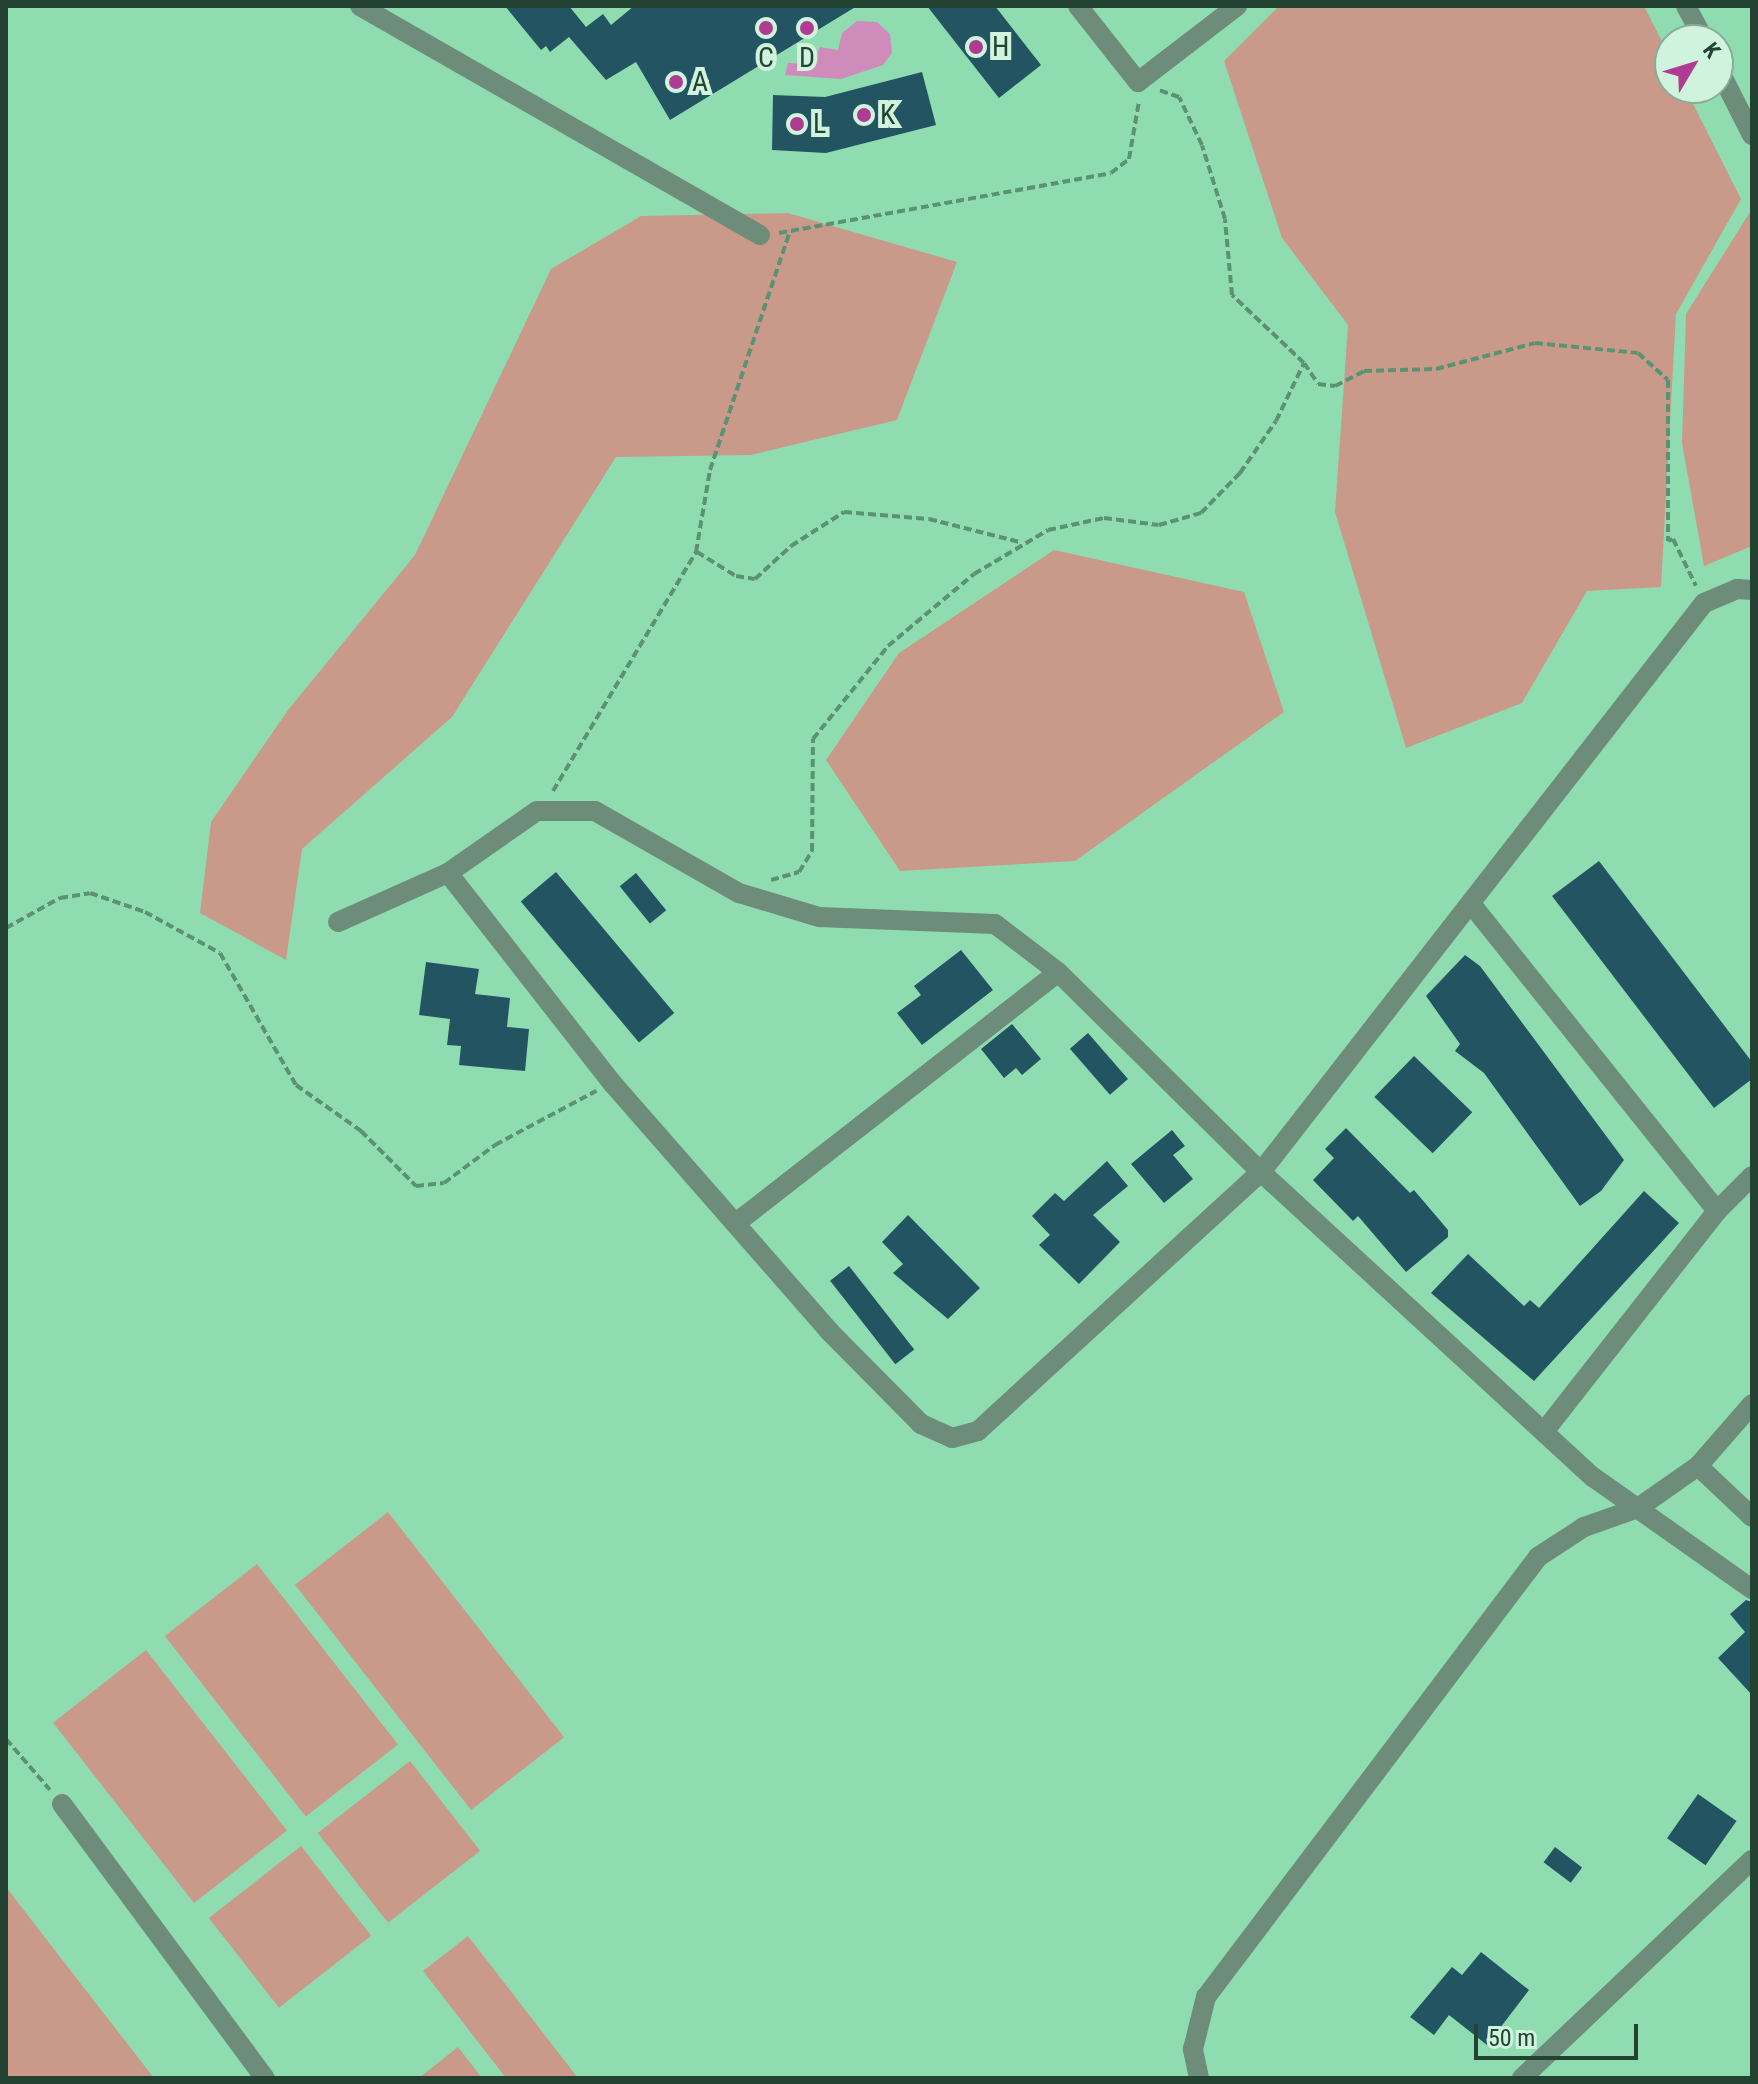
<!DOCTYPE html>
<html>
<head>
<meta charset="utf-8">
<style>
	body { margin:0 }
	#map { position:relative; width:1758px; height:2084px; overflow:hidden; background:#90dcb1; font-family:"Roboto Condensed",sans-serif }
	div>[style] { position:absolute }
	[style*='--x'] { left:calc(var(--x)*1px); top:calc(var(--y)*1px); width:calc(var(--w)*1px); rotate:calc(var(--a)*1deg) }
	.green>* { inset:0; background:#c99a8a; transform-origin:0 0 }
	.water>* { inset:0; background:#cf8cba }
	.building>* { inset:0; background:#225462; transform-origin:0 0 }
	.path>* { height:4px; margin-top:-2px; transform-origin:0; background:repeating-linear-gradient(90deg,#5b9273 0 8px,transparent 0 12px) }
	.minor>* { height:20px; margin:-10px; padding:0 10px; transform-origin:10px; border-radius:10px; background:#6e8c7a }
	.dots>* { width:22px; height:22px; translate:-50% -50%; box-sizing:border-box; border:4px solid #cff3dd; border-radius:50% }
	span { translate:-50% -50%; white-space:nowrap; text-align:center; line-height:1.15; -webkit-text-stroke:8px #cff3dd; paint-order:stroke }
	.poi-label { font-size:28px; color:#234231 }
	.left { translate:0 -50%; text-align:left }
	.frame { position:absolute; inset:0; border:8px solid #234231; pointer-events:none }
	.north { position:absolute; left:1654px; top:24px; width:80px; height:80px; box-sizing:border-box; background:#cff3dd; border:2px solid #8aac98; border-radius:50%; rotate:52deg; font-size:22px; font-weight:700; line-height:32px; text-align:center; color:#234231 }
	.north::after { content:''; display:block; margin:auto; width:28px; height:36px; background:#af3b93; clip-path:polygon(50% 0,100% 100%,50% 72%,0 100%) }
	.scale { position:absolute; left:1474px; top:2024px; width:164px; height:36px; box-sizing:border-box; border:4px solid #234231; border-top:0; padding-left:10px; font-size:24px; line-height:28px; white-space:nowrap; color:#234231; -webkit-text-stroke:6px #cff3dd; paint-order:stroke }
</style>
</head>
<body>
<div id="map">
	<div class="green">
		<i style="clip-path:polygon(1279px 6px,1644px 6px,1670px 57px,1670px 88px,1685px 88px,1741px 199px,1676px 314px,1661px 587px,1587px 591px,1522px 703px,1406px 748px,1335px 512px,1348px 325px,1282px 238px,1224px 61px)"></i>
		<i style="clip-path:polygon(1750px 212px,1752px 546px,1704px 566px,1682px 443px,1686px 314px)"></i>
		<i style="clip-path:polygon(788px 213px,957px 262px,897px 420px,751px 455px,616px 457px,452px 717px,302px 849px,286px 960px,200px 913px,211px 822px,288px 710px,415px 555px,551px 269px,641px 216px)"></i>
		<i style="clip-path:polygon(1054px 550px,1244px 592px,1284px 712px,1075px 861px,900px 871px,826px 760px,899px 653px)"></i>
		<i style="left:388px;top:1512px;width:286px;height:118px;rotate:52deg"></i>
		<i style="left:257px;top:1564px;width:229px;height:117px;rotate:52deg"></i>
		<i style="left:146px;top:1650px;width:229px;height:118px;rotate:52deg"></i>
		<i style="left:410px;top:1761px;width:114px;height:117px;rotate:52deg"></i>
		<i style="left:301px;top:1846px;width:114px;height:117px;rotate:52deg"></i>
		<i style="clip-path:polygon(6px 1887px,50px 1944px,154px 2078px,6px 2078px)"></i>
		<i style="clip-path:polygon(468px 1936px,578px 2078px,506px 2078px,423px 1971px)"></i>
		<i style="clip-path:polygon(458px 2047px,482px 2078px,419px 2078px)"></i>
	</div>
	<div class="water">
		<i style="clip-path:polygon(857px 21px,877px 22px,890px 34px,892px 53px,883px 65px,841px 79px,785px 75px,788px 63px,812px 64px,820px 47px,838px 50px,842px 33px)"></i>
	</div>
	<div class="building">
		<i style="clip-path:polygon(505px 6px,569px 6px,586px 27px,603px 14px,611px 25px,634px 6px,857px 6px,670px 120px,636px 62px,606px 80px,569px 37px,550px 52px,546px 46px,541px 50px)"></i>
		<i style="clip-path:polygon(927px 6px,995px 6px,1041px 65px,999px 98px)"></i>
		<i style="clip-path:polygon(922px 72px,936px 125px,826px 153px,772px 150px,773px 95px,825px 97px)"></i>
		<i style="clip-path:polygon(1599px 861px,1752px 1062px,1752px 1079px,1714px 1108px,1552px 896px)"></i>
		<i style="left:556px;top:872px;width:184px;height:46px;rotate:50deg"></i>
		<i style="left:636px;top:873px;width:48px;height:21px;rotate:51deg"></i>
		<i style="clip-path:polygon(961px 950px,993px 990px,922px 1045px,897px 1013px,921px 995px,914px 986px)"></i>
		<i style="clip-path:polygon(1465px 955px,1480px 966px,1624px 1160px,1601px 1191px,1580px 1206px,1484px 1073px,1455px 1051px,1460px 1044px,1426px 996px)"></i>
		<i style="clip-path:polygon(426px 962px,479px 969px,475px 994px,510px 998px,507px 1027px,529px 1029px,525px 1071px,459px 1065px,461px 1046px,447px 1045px,450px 1019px,419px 1015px)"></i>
		<i style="clip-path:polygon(1012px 1024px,1041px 1059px,1022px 1075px,1016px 1068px,1004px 1078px,981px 1049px)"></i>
		<i style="left:1088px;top:1033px;width:61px;height:24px;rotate:49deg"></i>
		<i style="left:1414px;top:1056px;width:81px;height:57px;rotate:44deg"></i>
		<i style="clip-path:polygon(1346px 1128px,1410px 1193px,1414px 1190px,1448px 1230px,1448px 1237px,1406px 1272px,1358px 1216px,1353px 1221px,1313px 1180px,1334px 1158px,1325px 1149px)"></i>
		<i style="clip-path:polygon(1172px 1130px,1185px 1146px,1173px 1155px,1193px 1179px,1164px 1203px,1131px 1164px)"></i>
		<i style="clip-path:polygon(1107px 1161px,1128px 1186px,1093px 1215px,1120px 1242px,1079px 1284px,1039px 1245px,1050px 1235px,1032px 1216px,1055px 1193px,1064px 1201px)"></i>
		<i style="clip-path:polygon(1644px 1191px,1679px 1223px,1534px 1381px,1431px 1293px,1468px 1254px,1524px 1306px,1530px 1300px,1539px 1308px)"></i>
		<i style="clip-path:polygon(908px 1215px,980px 1288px,948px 1319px,893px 1273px,903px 1264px,882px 1242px)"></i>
		<i style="left:849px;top:1266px;width:106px;height:24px;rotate:52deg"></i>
		<i style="clip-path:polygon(1746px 1600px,1752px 1602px,1752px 1695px,1718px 1658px,1745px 1632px,1730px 1614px)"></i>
		<i style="left:1698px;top:1794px;width:47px;height:54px;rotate:35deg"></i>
		<i style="left:1555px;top:1847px;width:34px;height:19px;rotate:37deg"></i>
		<i style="clip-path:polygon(1481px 1952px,1529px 1990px,1487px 2045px,1449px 2015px,1434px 2035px,1410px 2017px,1452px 1967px,1462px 1975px)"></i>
	</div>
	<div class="path">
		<i style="--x:779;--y:233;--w:337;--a:-10.2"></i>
		<i style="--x:1111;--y:173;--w:23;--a:-38"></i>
		<i style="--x:1129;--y:159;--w:59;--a:-80.2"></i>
		<i style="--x:1304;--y:363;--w:25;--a:56"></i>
		<i style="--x:1318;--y:384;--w:17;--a:7"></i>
		<i style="--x:1335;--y:386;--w:33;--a:-27"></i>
		<i style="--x:1364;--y:371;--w:72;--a:-1.6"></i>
		<i style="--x:1436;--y:369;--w:102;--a:-14.7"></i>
		<i style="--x:1535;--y:343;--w:103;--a:5.5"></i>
		<i style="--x:1638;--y:353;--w:40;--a:42"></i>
		<i style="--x:1668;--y:380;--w:161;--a:90"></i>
		<i style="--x:1668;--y:541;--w:5;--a:-22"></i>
		<i style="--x:1673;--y:539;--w:52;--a:63.9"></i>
		<i style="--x:697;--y:552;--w:46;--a:31.6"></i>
		<i style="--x:736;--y:576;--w:19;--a:9"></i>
		<i style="--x:755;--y:579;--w:49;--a:-42.5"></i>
		<i style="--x:791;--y:546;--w:63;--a:-32.7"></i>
		<i style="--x:844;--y:512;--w:85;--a:4.7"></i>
		<i style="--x:929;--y:519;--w:93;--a:14.3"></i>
		<i style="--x:553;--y:791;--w:279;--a:-59.1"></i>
		<i style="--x:696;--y:552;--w:83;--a:-80.3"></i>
		<i style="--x:710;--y:470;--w:252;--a:-71.5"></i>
		<i style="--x:771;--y:880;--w:29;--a:-16"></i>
		<i style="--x:799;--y:872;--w:25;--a:-58"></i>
		<i style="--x:812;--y:851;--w:112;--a:-89.5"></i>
		<i style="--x:813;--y:739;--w:119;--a:-51.1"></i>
		<i style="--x:888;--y:646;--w:112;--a:-39.9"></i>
		<i style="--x:974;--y:574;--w:86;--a:-30.7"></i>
		<i style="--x:1048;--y:530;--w:57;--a:-12.1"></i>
		<i style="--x:1104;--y:518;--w:55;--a:7.3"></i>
		<i style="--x:1159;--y:525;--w:44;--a:-15.9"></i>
		<i style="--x:1201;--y:513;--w:56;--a:-45.7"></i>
		<i style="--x:1240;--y:473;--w:63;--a:-55.3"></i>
		<i style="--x:1276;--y:421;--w:64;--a:-64.2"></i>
		<i style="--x:1304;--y:363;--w:99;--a:-136.6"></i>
		<i style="--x:1232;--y:295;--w:76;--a:-95.3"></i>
		<i style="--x:1225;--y:219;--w:77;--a:-107.3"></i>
		<i style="--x:1202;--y:145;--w:53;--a:-115.6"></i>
		<i style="--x:1179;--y:97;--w:21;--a:-161"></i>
		<i style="--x:6;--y:928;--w:62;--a:-29.1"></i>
		<i style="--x:60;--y:898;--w:30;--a:-9"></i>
		<i style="--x:90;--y:893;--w:58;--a:19.1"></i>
		<i style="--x:145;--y:912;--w:85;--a:28.7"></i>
		<i style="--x:220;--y:953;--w:152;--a:60.1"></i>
		<i style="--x:296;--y:1085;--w:80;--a:35.3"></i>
		<i style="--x:361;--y:1131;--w:78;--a:45"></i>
		<i style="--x:416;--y:1186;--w:28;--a:-6"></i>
		<i style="--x:444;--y:1183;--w:64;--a:-36.7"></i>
		<i style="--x:495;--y:1145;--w:115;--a:-28.1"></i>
		<i style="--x:6;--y:1739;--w:67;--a:49.2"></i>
	</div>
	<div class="minor">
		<i style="--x:360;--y:6;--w:461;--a:29.8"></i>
		<i style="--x:1078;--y:6;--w:97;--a:51.7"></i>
		<i style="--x:1138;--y:82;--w:125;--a:-37.5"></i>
		<i style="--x:1686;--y:6;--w:38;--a:62"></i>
		<i style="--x:1718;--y:68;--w:75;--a:63.1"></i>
		<i style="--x:448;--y:873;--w:268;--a:52"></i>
		<i style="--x:613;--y:1084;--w:328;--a:48.8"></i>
		<i style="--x:829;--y:1331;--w:131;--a:45.3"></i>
		<i style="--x:921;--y:1424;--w:34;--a:24"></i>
		<i style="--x:952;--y:1438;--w:27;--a:-15"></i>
		<i style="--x:978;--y:1431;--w:384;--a:-42.5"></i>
		<i style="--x:1261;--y:1172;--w:721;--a:-52.1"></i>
		<i style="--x:1704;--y:603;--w:36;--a:-23"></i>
		<i style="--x:1737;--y:589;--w:15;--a:4"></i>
		<i style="--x:1472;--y:905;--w:392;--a:51.3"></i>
		<i style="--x:1717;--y:1211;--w:278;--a:128.1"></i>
		<i style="--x:338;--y:922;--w:120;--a:-24"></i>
		<i style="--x:448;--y:873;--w:108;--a:-34.9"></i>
		<i style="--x:537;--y:811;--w:58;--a:0"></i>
		<i style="--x:595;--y:811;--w:166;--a:29.7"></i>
		<i style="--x:739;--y:893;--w:84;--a:16.7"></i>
		<i style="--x:819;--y:917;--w:176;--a:2.3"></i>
		<i style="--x:995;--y:924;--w:79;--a:37.3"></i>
		<i style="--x:1058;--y:972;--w:285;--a:44.6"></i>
		<i style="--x:1261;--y:1172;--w:451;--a:42.6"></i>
		<i style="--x:1593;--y:1477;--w:194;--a:35.2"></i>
		<i style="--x:1717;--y:1211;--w:49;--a:-45"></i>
		<i style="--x:736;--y:1223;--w:408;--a:-37.9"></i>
		<i style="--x:1698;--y:1466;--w:74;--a:43.4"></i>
		<i style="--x:62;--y:1804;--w:341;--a:53.5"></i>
		<i style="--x:1199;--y:2078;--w:30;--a:-102"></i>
		<i style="--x:1193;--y:2049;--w:54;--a:-76"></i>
		<i style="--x:1206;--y:1997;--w:551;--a:-52.96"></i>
		<i style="--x:1538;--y:1557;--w:55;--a:-33.1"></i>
		<i style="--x:1584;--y:1527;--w:57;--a:-19.4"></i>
		<i style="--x:1638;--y:1508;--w:73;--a:-35"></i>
		<i style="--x:1698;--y:1466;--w:82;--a:-48.9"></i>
		<i style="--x:1522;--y:2078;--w:317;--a:-43.5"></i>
	</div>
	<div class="dots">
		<i style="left:766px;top:28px;background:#af3b93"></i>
		<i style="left:807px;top:28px;background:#af3b93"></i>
		<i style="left:976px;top:47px;background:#af3b93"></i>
		<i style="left:676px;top:82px;background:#af3b93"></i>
		<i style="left:864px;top:115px;background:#af3b93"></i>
		<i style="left:797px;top:124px;background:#af3b93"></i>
	</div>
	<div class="poi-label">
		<span class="left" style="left:992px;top:47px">H</span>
		<span style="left:766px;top:58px">C</span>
		<span style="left:807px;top:58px">D</span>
		<span class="left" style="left:692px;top:82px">A</span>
		<span class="left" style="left:880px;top:115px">K</span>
		<span class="left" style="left:813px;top:124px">L</span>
	</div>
	<div class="frame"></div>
	<div class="north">K</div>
	<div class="scale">50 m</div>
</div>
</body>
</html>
